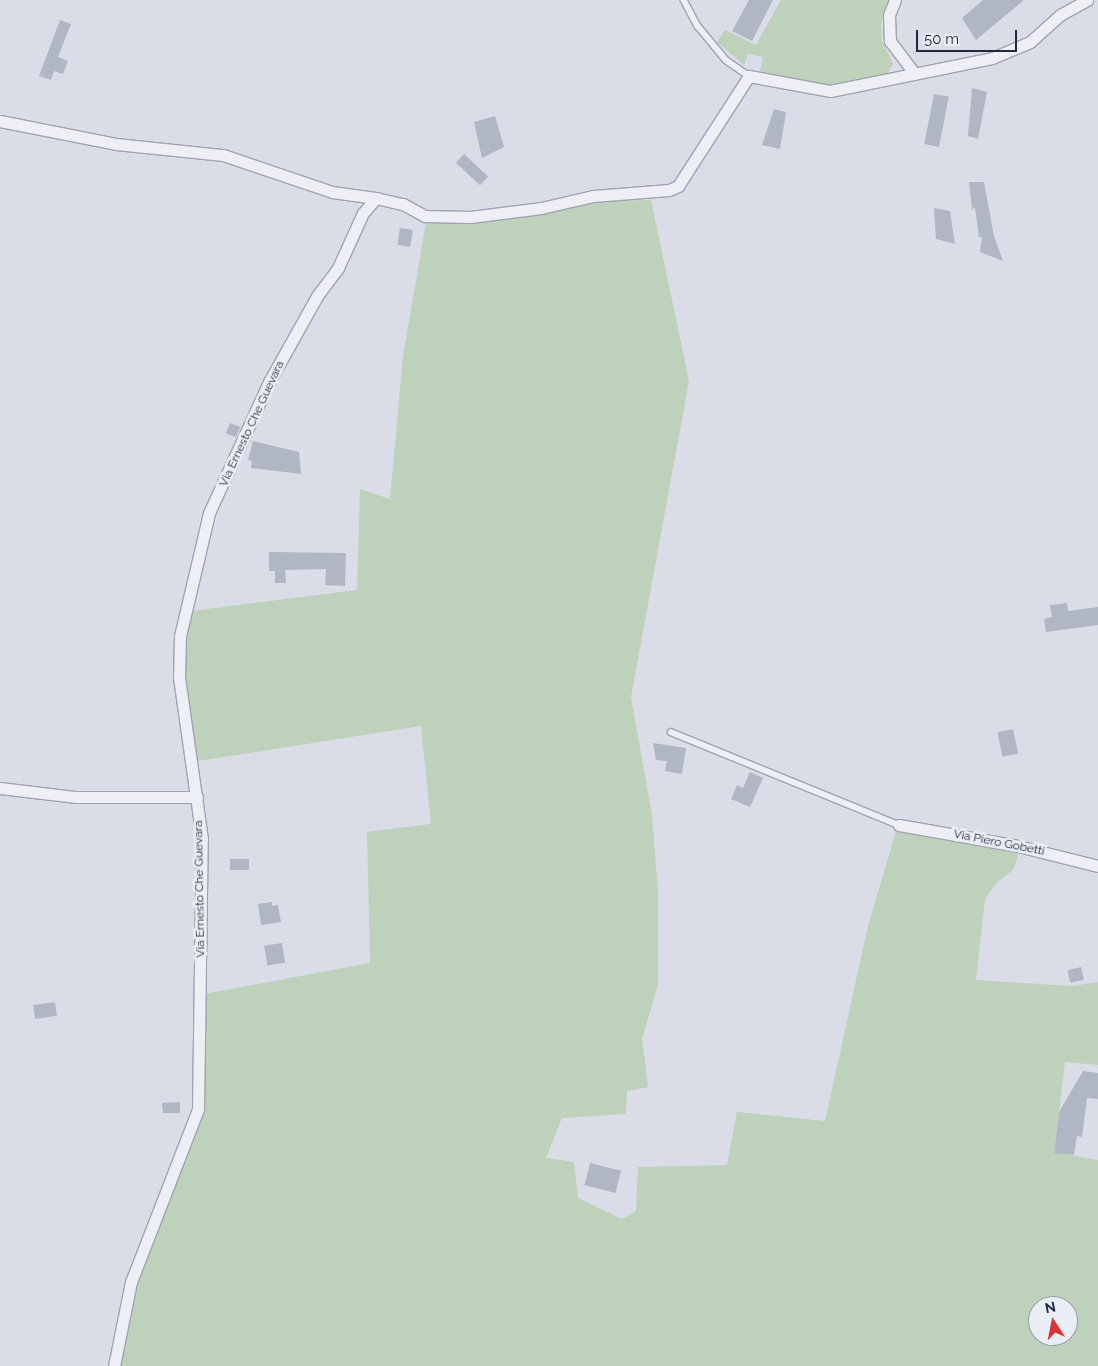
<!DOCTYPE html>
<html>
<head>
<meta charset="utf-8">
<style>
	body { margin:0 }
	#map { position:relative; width:1098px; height:1366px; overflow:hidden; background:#dadde7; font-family:Raleway,sans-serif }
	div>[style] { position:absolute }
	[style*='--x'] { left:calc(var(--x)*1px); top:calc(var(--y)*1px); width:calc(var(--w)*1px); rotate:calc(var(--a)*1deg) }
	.green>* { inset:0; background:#bdd1bb }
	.building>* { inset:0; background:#b1b6c4; transform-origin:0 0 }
	.roads { filter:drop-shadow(1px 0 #9fa3b1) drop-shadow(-1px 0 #9fa3b1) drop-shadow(0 1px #9fa3b1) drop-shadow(0 -1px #9fa3b1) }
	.service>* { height:5.5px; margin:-2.75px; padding:0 2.75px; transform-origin:2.75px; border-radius:2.75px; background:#edeff5 }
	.minor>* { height:11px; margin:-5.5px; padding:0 5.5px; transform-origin:5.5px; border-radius:5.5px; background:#edeff5 }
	span { translate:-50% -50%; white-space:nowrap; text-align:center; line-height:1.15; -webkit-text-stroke:5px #e9edf4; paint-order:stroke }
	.street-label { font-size:12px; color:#23293d }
	.north { position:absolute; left:1028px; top:1296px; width:50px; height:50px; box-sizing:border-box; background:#e9edf4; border:1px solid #9a9fab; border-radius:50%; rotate:349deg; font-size:14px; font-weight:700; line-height:20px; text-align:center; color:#23293d }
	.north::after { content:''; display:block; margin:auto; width:18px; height:22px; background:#da3134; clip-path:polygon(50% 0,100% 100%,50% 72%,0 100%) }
	.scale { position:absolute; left:916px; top:30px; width:101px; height:22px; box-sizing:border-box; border:2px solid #23293d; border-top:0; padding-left:6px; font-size:15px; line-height:18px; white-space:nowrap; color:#23293d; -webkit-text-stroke:4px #e9edf4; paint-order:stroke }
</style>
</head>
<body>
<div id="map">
	<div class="green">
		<i style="clip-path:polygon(781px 0,888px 0,881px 25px,882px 41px,893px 64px,888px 73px,828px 86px,760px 71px,763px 57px,748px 54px,744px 65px,717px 42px,725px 30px,756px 45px)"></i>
		<i style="clip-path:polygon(evenodd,651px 200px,689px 381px,631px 697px,652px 815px,658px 892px,658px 985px,642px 1039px,648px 1087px,627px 1091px,626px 1114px,562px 1118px,546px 1158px,574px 1162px,578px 1198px,622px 1219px,636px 1211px,638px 1167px,727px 1165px,737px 1112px,825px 1121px,868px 926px,897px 828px,1020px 850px,1013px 870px,996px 883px,985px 899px,976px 980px,1072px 986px,1098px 982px,1098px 1065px,1065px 1062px,1054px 1152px,1098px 1160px,1098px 1366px,120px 1366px,134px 1283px,200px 1115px,204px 994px,370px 963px,367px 832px,431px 824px,421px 726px,198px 761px,184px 676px,185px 637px,192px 611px,357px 590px,360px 489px,390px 499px,403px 356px,426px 223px,467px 223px,597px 201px,651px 200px,1038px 1306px,1068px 1306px,1068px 1336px,1038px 1336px,1038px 1306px)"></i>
	</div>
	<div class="building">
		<i style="clip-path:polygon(749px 0,773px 0,752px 41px,732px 31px)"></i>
		<i style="clip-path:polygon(983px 0,1024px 0,976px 40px,962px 18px)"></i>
		<i style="clip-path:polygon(60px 20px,71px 24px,58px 57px,68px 61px,63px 74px,54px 71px,51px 80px,39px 76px)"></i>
		<i style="clip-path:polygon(972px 88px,987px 92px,978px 139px,968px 136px)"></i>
		<i style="left:934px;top:94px;width:15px;height:51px;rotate:11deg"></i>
		<i style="clip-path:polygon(774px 109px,786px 112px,780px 149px,762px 145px)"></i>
		<i style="clip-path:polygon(495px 116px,504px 147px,482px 158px,474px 122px)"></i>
		<i style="left:464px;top:154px;width:33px;height:12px;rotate:43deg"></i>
		<i style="clip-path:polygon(969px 182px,984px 182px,994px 236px,1003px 261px,980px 252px,982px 237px,979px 237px,975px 208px,972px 209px)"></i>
		<i style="clip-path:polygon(934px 208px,950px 211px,955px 244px,936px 239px)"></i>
		<i style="left:400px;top:228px;width:13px;height:17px;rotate:9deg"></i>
		<i style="left:230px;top:423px;width:11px;height:11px;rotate:22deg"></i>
		<i style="clip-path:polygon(253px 441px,299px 452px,301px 474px,251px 468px,252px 461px,248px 460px)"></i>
		<i style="clip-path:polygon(269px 552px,346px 553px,345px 586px,325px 585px,326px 569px,285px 570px,286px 583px,275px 583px,275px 571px,269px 571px)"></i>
		<i style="clip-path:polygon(1067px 603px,1068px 611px,1098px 607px,1098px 625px,1046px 632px,1044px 619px,1052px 617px,1050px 605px)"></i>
		<i style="left:1013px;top:729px;width:25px;height:16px;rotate:78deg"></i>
		<i style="clip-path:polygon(653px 743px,686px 748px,682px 774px,665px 771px,667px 761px,656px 760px)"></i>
		<i style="clip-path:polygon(750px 772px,763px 778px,750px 807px,731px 799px,737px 785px,743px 788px)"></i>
		<i style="left:249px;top:859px;width:11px;height:19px;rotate:90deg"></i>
		<i style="clip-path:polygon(272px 902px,272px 906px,278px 905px,281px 922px,261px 925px,258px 904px)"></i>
		<i style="left:282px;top:943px;width:20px;height:18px;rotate:81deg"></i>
		<i style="left:1081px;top:967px;width:13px;height:14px;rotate:77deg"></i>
		<i style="left:55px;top:1002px;width:14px;height:22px;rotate:82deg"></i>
		<i style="clip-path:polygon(1083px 1071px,1098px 1073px,1098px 1099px,1087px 1098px,1082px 1137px,1077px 1136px,1074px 1155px,1054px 1153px,1059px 1112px)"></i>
		<i style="clip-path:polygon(180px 1102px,180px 1113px,163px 1113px,162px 1103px)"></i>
		<i style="left:590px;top:1163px;width:32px;height:23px;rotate:14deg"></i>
	</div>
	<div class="roads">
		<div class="service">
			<i style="--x:684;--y:0;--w:30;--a:62"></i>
			<i style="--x:698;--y:26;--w:44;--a:50.5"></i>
			<i style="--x:726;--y:60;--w:28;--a:35"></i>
			<i style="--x:671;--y:732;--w:246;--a:22.2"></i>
		</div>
		<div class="minor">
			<i style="--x:895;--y:0;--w:16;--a:112"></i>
			<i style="--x:889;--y:15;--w:26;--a:88"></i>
			<i style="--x:890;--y:41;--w:41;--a:52.9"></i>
			<i style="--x:0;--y:121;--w:118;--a:11.2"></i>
			<i style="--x:116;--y:144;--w:108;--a:5.9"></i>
			<i style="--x:223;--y:155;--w:115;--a:18.7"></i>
			<i style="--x:332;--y:192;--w:44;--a:7.8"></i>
			<i style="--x:0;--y:788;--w:77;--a:6.8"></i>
			<i style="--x:76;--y:797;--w:121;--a:0"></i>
			<i style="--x:899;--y:825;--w:121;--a:10"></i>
			<i style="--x:1018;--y:846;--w:82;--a:14"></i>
			<i style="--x:114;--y:1366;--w:86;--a:-78.6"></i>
			<i style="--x:131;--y:1282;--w:186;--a:-68.8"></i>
			<i style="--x:198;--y:1109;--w:270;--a:-89.2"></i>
			<i style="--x:202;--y:839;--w:164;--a:-98.1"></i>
			<i style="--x:179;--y:677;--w:41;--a:-88.6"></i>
			<i style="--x:180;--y:636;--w:126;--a:-76.7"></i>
			<i style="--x:209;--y:513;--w:144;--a:-65.4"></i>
			<i style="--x:269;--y:382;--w:98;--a:-60.8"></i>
			<i style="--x:317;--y:296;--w:35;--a:-53"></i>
			<i style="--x:338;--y:268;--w:60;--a:-65.6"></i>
			<i style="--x:363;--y:213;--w:20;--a:-49"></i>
			<i style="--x:376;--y:198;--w:28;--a:13"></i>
			<i style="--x:403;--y:204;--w:25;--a:29"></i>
			<i style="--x:425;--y:216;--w:45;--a:1.3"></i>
			<i style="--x:470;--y:217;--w:72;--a:-7.2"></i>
			<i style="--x:541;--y:208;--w:53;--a:-13"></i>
			<i style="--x:593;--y:196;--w:76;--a:-4.5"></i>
			<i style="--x:669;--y:190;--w:10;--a:-24"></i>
			<i style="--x:678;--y:186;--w:131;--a:-57.2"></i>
			<i style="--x:749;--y:76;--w:82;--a:10.5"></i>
			<i style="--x:830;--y:91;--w:165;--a:-11.5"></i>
			<i style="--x:992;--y:58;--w:41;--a:-22.8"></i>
			<i style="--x:1030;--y:42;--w:40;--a:-42"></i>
			<i style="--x:1060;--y:15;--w:31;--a:-29"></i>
		</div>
	</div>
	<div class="street-label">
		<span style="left:252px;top:424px;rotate:-65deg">Via Ernesto Che Guevara</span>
		<span style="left:999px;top:843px;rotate:11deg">Via Piero Gobetti</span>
		<span style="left:200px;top:889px;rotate:-91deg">Via Ernesto Che Guevara</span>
	</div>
	<div class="north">N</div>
	<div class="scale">50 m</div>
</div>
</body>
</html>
